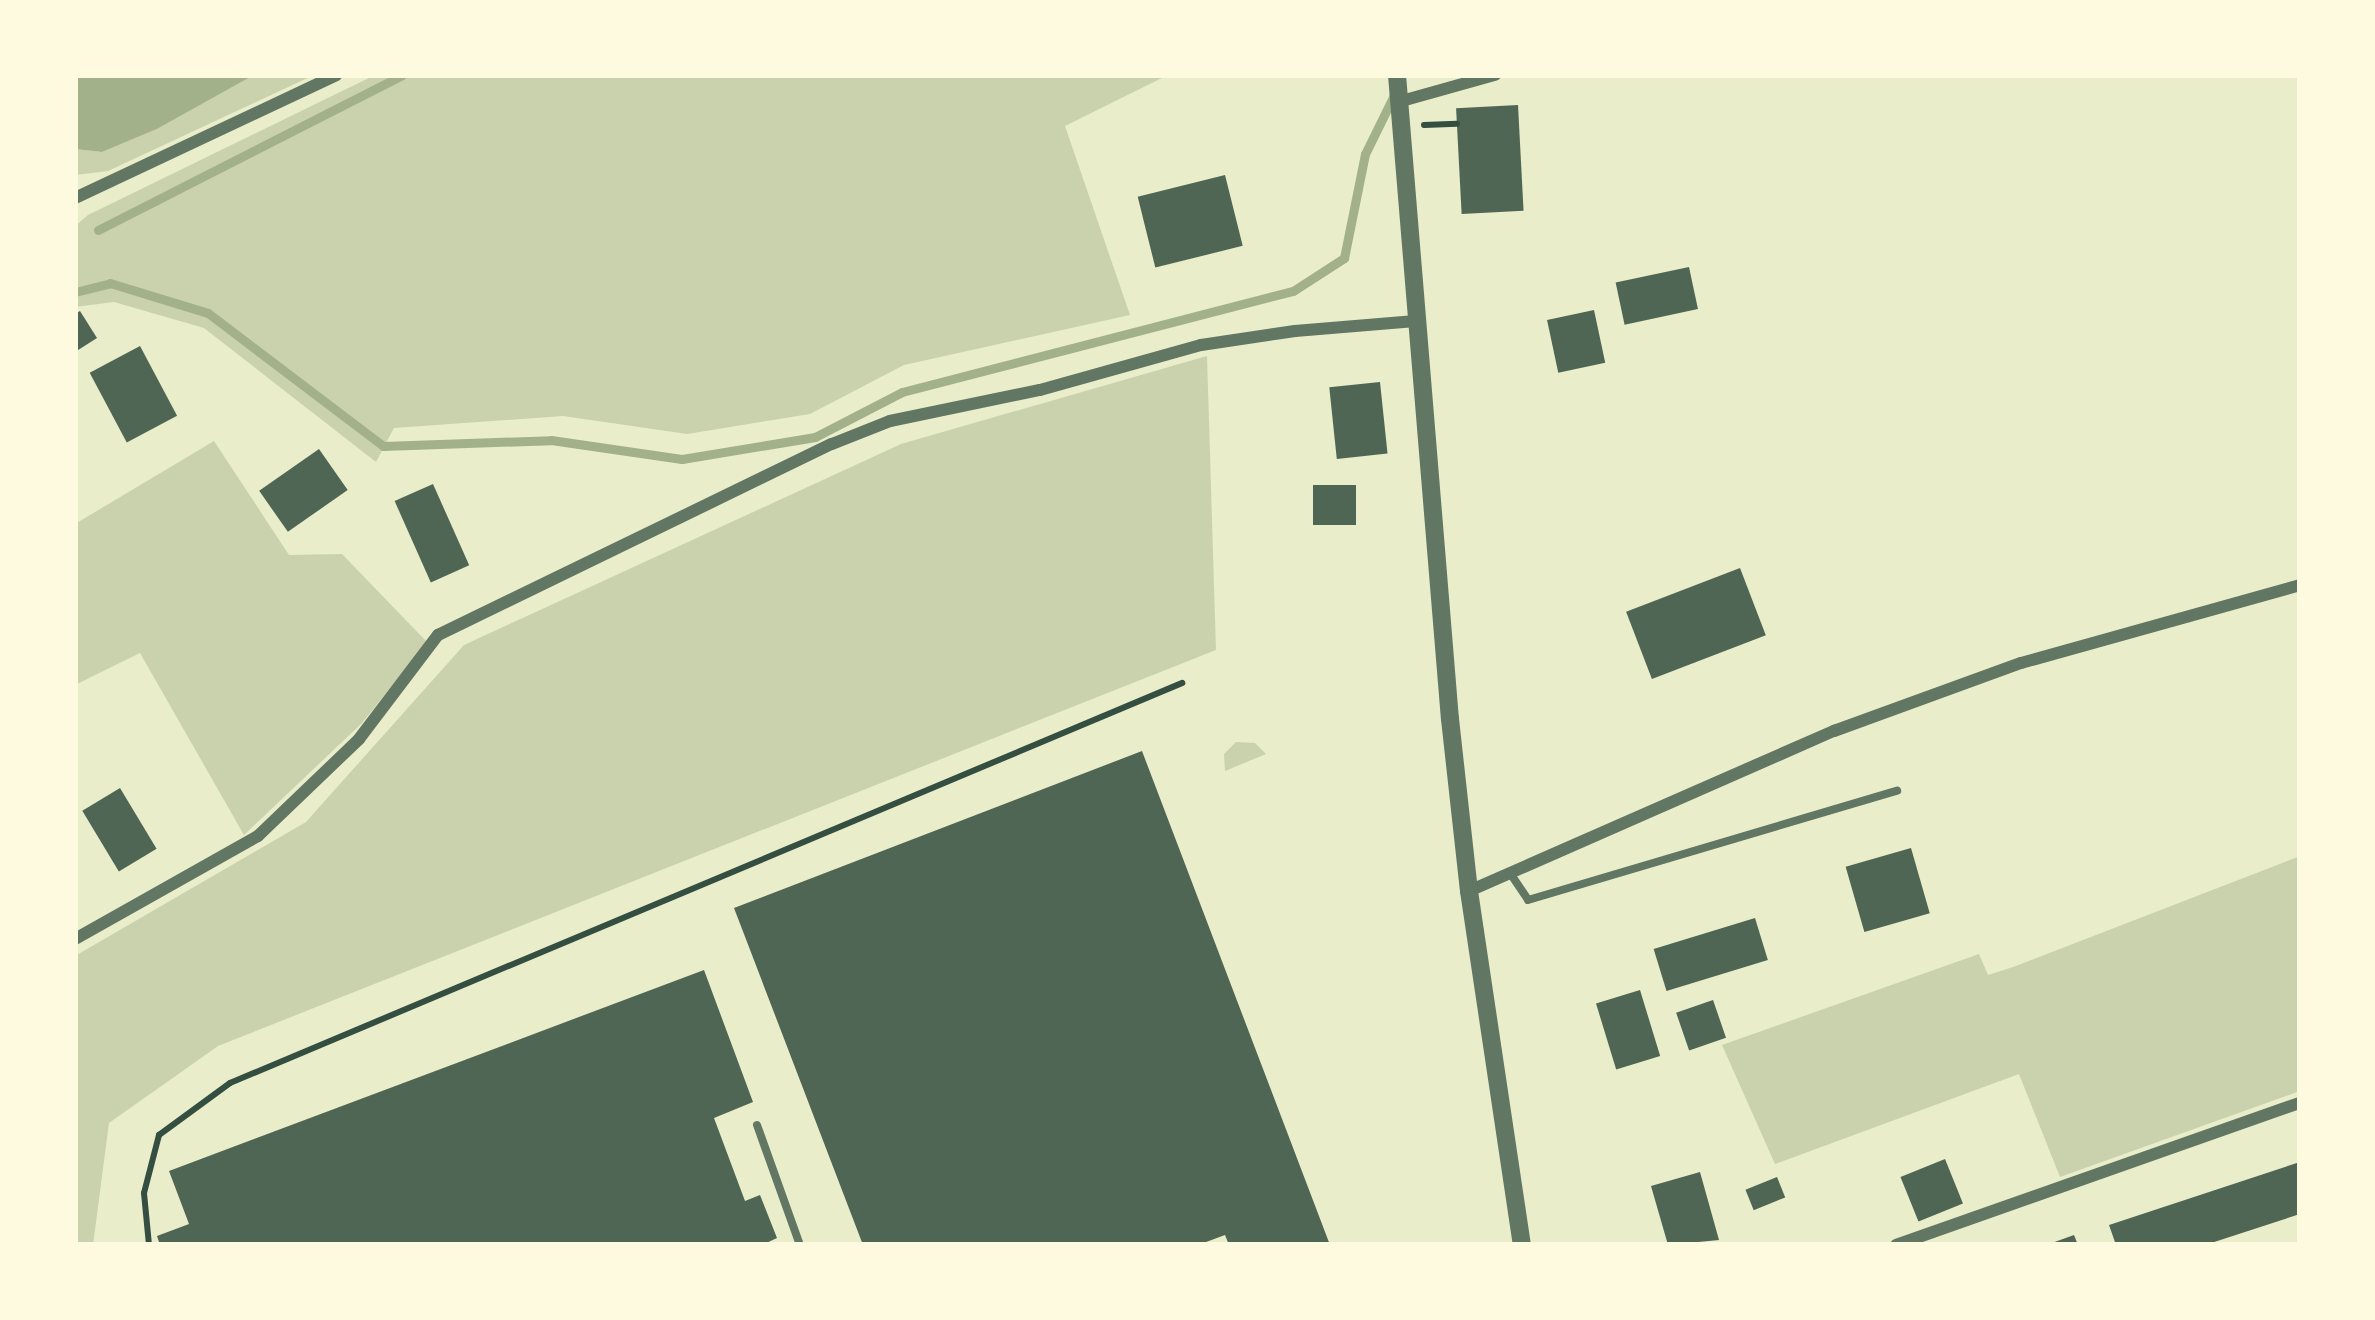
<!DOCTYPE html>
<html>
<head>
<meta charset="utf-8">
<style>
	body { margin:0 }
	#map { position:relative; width:2375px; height:1320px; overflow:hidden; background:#e9edc9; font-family:Lato,sans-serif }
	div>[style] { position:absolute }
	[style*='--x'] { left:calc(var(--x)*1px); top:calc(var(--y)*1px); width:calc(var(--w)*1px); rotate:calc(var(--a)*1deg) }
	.green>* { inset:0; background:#cad2ad }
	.water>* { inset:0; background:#a3b18a }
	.stream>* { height:9px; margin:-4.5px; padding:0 4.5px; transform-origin:4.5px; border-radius:4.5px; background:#a3b18a }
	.building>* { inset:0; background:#4f6655; transform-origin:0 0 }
	.path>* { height:6px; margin:-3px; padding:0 3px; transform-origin:3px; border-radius:3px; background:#344e41 }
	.service>* { height:8px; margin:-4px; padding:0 4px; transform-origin:4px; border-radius:4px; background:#617663 }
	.minor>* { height:12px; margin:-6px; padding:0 6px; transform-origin:6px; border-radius:6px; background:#617663 }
	.tertiary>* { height:18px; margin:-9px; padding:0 9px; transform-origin:9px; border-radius:9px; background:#617663 }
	span { translate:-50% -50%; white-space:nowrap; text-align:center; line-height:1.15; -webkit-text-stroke:12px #fefae0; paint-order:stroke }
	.frame { position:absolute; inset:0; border:78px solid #fefae0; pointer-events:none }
</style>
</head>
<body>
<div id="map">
	<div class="green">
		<i style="clip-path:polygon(254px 75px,314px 75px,108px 171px,75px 175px,75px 149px,102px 152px,157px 129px)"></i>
		<i style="clip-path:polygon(375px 75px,1168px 75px,1065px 126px,1130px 315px,904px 365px,810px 414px,687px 434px,563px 416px,394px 428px,376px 462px,204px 328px,114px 302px,75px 307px,75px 226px,88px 215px)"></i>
		<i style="clip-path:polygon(1207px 356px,1216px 650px,218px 1046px,109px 1123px,93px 1245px,75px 1245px,75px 956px,306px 822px,464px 645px,901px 444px)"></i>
		<i style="clip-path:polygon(214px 441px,289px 555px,342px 554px,427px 642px,362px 723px,244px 835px,140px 653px,75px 685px,75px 524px)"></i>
		<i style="clip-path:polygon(1236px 742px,1255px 743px,1266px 754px,1225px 771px,1224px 754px)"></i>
		<i style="clip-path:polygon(2300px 856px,2300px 1091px,2060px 1177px,2019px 1074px,1775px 1164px,1722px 1045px,1979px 954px,1988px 975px,2013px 967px)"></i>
	</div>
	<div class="water">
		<i style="clip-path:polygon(75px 75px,254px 75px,157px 129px,102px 152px,75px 149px)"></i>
	</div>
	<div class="stream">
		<i style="--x:98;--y:230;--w:341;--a:-27"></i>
		<i style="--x:75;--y:292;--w:36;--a:-14"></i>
		<i style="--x:110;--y:283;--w:102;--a:17"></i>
		<i style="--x:208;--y:313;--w:220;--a:37.2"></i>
		<i style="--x:383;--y:446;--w:168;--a:-2"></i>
		<i style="--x:551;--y:440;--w:132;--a:8.3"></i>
		<i style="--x:682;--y:459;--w:135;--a:-9.4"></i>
		<i style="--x:815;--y:437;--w:98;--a:-27.3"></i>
		<i style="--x:902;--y:392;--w:404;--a:-14.5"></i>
		<i style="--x:1293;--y:291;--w:61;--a:-32.9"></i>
		<i style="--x:1344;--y:258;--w:106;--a:-78.6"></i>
		<i style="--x:1365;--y:154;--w:70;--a:-63.8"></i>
	</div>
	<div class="building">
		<i style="left:1518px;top:105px;width:106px;height:62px;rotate:87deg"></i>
		<i style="left:1225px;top:175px;width:73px;height:90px;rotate:76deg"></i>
		<i style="left:1689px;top:267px;width:43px;height:75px;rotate:78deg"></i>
		<i style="left:1594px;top:310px;width:54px;height:48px;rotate:78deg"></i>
		<i style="clip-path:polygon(80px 311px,97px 338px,75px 352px,75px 314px)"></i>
		<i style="left:140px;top:346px;width:79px;height:57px;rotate:62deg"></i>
		<i style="left:1380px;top:382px;width:72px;height:51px;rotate:84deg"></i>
		<i style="left:319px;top:449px;width:50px;height:73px;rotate:55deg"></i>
		<i style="left:433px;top:484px;width:89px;height:42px;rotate:66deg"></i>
		<i style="left:1313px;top:485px;width:43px;height:40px"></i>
		<i style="left:1740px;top:568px;width:72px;height:122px;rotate:69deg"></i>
		<i style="clip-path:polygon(1142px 751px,1330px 1245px,1229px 1245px,1225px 1235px,1198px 1245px,863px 1245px,734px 908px)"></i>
		<i style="left:120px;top:788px;width:71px;height:44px;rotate:59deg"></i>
		<i style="left:1911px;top:848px;width:68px;height:68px;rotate:74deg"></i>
		<i style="left:1755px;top:918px;width:44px;height:106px;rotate:73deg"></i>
		<i style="clip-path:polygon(704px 970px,753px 1102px,714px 1118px,745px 1201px,760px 1195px,777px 1238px,762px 1245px,160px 1245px,157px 1236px,189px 1224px,169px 1171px)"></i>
		<i style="left:1640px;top:990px;width:69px;height:46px;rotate:73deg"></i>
		<i style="left:1713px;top:1000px;width:40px;height:39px;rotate:71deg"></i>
		<i style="left:1945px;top:1159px;width:48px;height:48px;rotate:68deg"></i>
		<i style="clip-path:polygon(2300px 1162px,2300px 1214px,2205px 1245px,2116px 1245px,2109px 1225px)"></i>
		<i style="clip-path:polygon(1700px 1172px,1719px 1240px,1668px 1245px,1651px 1186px)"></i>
		<i style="left:1777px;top:1177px;width:22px;height:34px;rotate:68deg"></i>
		<i style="clip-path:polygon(2074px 1235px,2078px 1245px,2049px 1245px,2049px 1244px)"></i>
	</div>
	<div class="path">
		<i style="--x:1424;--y:125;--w:33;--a:-2"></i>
		<i style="--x:149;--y:1245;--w:52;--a:-95.5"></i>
		<i style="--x:144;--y:1193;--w:60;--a:-75.5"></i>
		<i style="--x:159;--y:1135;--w:88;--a:-36.2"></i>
		<i style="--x:230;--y:1083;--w:1033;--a:-22.79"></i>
	</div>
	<div class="service">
		<i style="--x:1510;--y:873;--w:32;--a:56"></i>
		<i style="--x:1528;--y:900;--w:385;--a:-16.5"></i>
		<i style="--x:757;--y:1125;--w:127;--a:70.3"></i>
	</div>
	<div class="minor">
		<i style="--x:1398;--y:102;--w:101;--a:-15.6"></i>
		<i style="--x:75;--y:198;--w:289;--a:-25.2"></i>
		<i style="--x:1469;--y:891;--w:399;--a:-23.7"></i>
		<i style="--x:1834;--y:731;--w:199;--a:-20"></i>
		<i style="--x:2021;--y:663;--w:290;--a:-15.6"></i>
		<i style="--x:75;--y:939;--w:210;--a:-29.4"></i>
		<i style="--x:258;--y:836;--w:140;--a:-43.8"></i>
		<i style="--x:359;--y:739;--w:131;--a:-52.8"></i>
		<i style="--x:438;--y:635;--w:438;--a:-25.9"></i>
		<i style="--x:832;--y:444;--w:62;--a:-21.6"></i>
		<i style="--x:890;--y:421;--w:153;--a:-11.7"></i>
		<i style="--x:1040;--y:390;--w:167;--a:-15.6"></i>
		<i style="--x:1201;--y:345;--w:95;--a:-8.5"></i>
		<i style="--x:1295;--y:331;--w:121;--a:-4.7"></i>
		<i style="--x:1896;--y:1245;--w:428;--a:-19.4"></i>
	</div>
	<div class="tertiary">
		<i style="--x:1397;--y:75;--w:646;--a:85.3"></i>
		<i style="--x:1450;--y:719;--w:173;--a:83.7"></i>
		<i style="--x:1469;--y:891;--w:358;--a:81.5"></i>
	</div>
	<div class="frame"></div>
</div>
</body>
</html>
